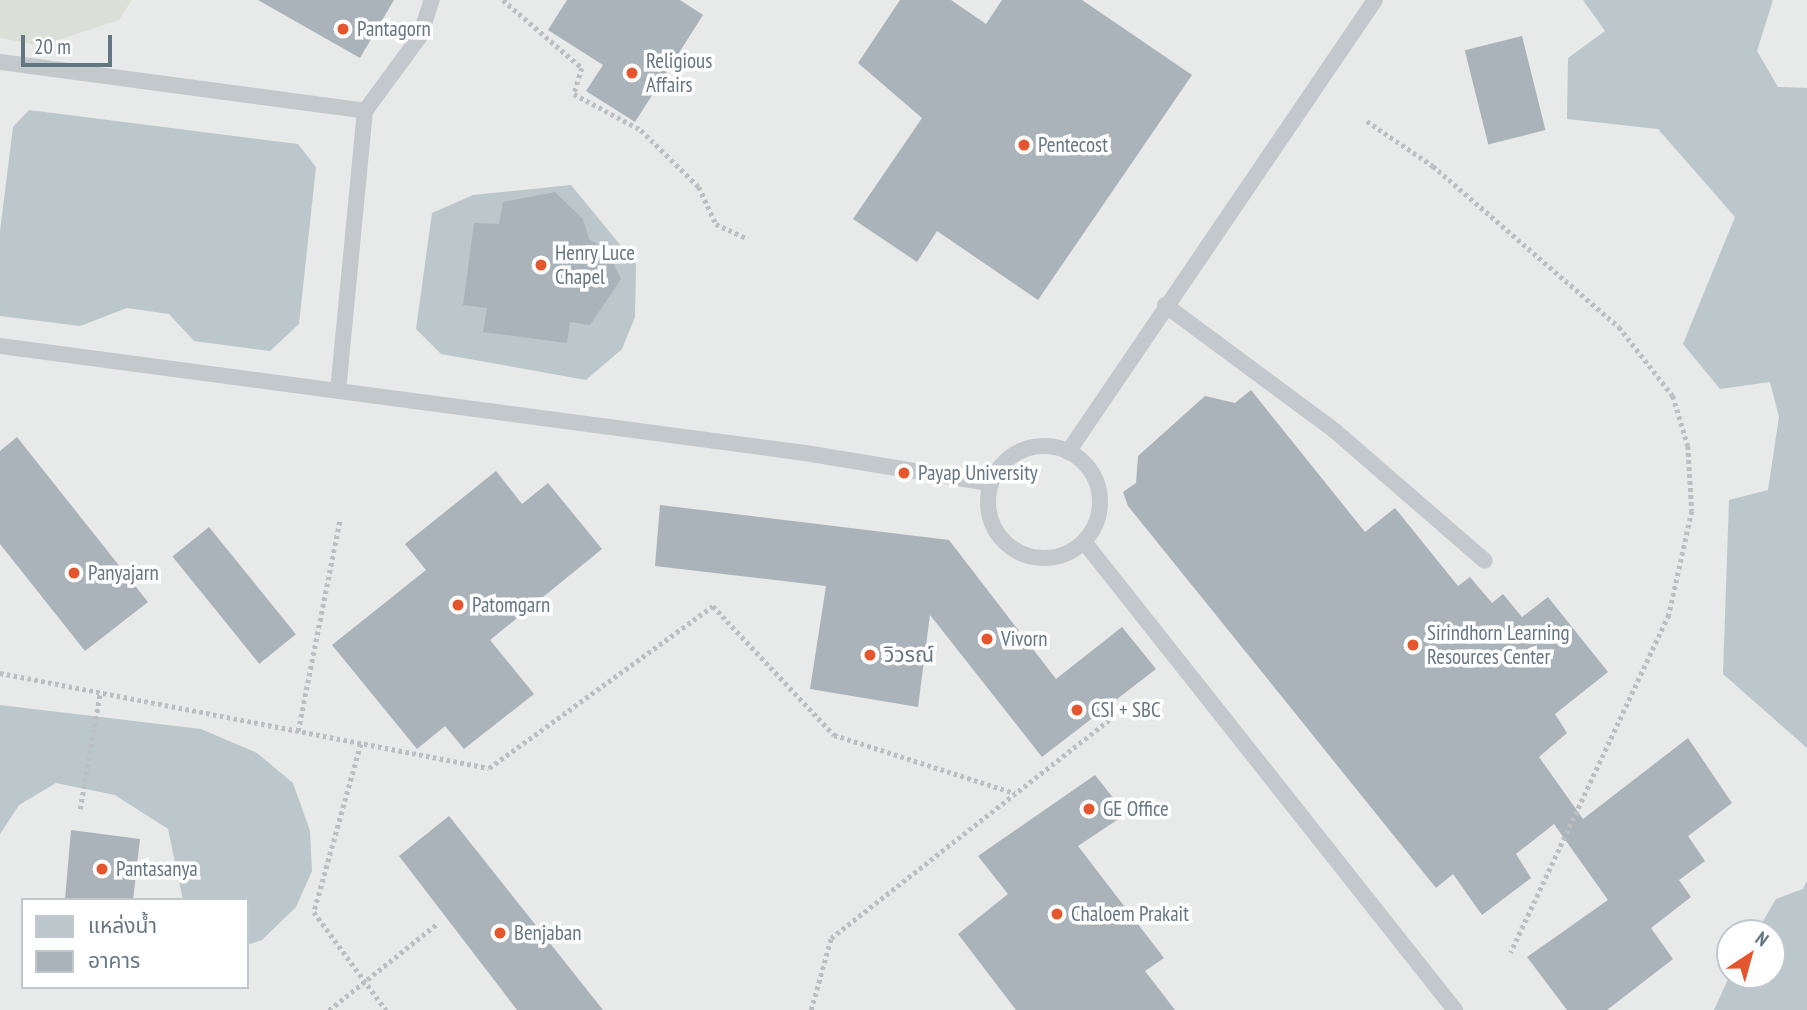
<!DOCTYPE html>
<html>
<head>
<meta charset="utf-8">
<style>
	body { margin:0 }
	#map { position:relative; width:1807px; height:1010px; overflow:hidden; background:#fafaf8; font-family:"PT Sans Narrow","Noto Sans Thai",sans-serif }
	div>[style] { position:absolute }
	[style*='--x'] { left:calc(var(--x)*1px); top:calc(var(--y)*1px); width:calc(var(--w)*1px); rotate:calc(var(--a)*1deg) }
	.built>* { inset:0; background:#e8e9e9 }
	.green>* { inset:0; background:#dadfd7 }
	.water>* { inset:0; background:#bbc7cb }
	.building>* { inset:0; background:#aab3b9; transform-origin:0 0 }
	.path>* { height:4.5px; margin-top:-2.25px; transform-origin:0; background:repeating-linear-gradient(90deg,#bbbfc2 0 3.5px,transparent 0 7px) }
	.lane>* { height:16px; margin:-8px; padding:0 8px; transform-origin:8px; border-radius:8px; background:#c3c8cc }
	.lane>.ring { margin:-8px; padding:0; box-sizing:content-box; background:none; border:16px solid #c3c8cc; border-radius:50% }
	.dots>* { width:19px; height:19px; translate:-50% -50%; box-sizing:border-box; border:4px solid #fff; border-radius:50% }
	span { translate:-50% -50%; white-space:nowrap; text-align:center; line-height:1.15; -webkit-text-stroke:7px #fff; paint-order:stroke }
	.poi-label { font-size:21px; color:#657683 }
	.left { translate:0 -50%; text-align:left }
	.legend { position:absolute; left:21px; top:898px; width:228px; height:91px; box-sizing:border-box; background:#fff; border:2px solid #c1c8cd; margin:0; padding:9px 12px; list-style:none; font-size:21px; color:#657683 }
	.legend li { display:flex; align-items:center; gap:14px; height:35px }
	.legend b { width:35px; border:2px solid #c1c8cd }
	.north { position:absolute; left:1716px; top:919px; width:70px; height:70px; box-sizing:border-box; background:#fff; border:2px solid #c1c8cd; border-radius:50%; rotate:36deg; font-size:19px; font-weight:700; line-height:28px; text-align:center; color:#657683 }
	.north::after { content:''; display:block; margin:auto; width:24px; height:32px; background:#e4572e; clip-path:polygon(50% 0,100% 100%,50% 72%,0 100%) }
	.scale { position:absolute; left:21px; top:35px; width:91px; height:32px; box-sizing:border-box; border:4px solid #657683; border-top:0; padding-left:9px; font-size:21px; line-height:24px; white-space:nowrap; color:#657683; -webkit-text-stroke:5px #fff; paint-order:stroke }
</style>
</head>
<body>
<div id="map">
	<div class="built">
		<i style="clip-path:polygon(evenodd,132px 0,1807px 0,1807px 1010px,0 1010px,0 38px,40px 46px,118px 20px,132px 0,23px 900px,247px 900px,247px 987px,23px 987px,23px 900px,132px 0,1730px 933px,1772px 933px,1772px 975px,1730px 975px,1730px 933px)"></i>
	</div>
	<div class="green">
		<i style="clip-path:polygon(0 0,132px 0,119px 20px,40px 46px,0 38px)"></i>
	</div>
	<div class="water">
		<i style="clip-path:polygon(1583px 0,1773px 0,1757px 51px,1778px 87px,1807px 88px,1807px 748px,1723px 674px,1729px 500px,1768px 490px,1779px 417px,1770px 382px,1720px 389px,1683px 344px,1735px 217px,1658px 129px,1567px 119px,1568px 58px,1605px 31px)"></i>
		<i style="clip-path:polygon(29px 110px,298px 144px,316px 167px,299px 324px,270px 351px,194px 341px,169px 314px,127px 308px,80px 326px,0 316px,0 231px,13px 127px)"></i>
		<i style="clip-path:polygon(571px 185px,636px 264px,635px 317px,622px 349px,586px 380px,441px 354px,416px 329px,432px 213px,473px 195px)"></i>
		<i style="clip-path:polygon(0 705px,201px 729px,257px 753px,293px 783px,310px 831px,312px 871px,296px 907px,262px 940px,247px 945px,247px 900px,183px 900px,168px 829px,115px 795px,56px 783px,19px 805px,0 834px)"></i>
		<i style="clip-path:polygon(1807px 881px,1807px 1010px,1714px 1010px,1730px 975px,1772px 975px,1772px 933px,1756px 933px,1776px 899px,1803px 889px)"></i>
	</div>
	<div class="building">
		<i style="clip-path:polygon(258px 0,394px 0,360px 58px)"></i>
		<i style="clip-path:polygon(567px 0,680px 0,703px 15px,635px 122px,586px 91px,603px 65px,548px 30px)"></i>
		<i style="clip-path:polygon(900px 0,951px 0,986px 24px,1002px 0,1082px 0,1192px 75px,1038px 300px,937px 231px,917px 262px,853px 219px,922px 118px,858px 63px)"></i>
		<i style="left:1522px;top:36px;width:97px;height:59px;rotate:76deg"></i>
		<i style="clip-path:polygon(555px 192px,583px 219px,589px 239px,608px 252px,621px 279px,590px 325px,570px 322px,567px 343px,483px 332px,487px 308px,463px 305px,474px 223px,499px 224px,503px 202px)"></i>
		<i style="clip-path:polygon(1251px 390px,1365px 532px,1395px 508px,1458px 586px,1470px 577px,1492px 603px,1503px 594px,1522px 617px,1548px 597px,1608px 672px,1555px 714px,1567px 733px,1539px 757px,1583px 819px,1688px 738px,1732px 803px,1688px 836px,1705px 861px,1679px 880px,1691px 897px,1651px 928px,1673px 959px,1607px 1010px,1567px 1010px,1527px 957px,1608px 900px,1554px 824px,1516px 854px,1531px 878px,1482px 915px,1453px 874px,1436px 888px,1128px 506px,1123px 492px,1136px 483px,1138px 456px,1205px 396px,1235px 403px)"></i>
		<i style="clip-path:polygon(17px 437px,148px 602px,85px 651px,0 544px,0 451px)"></i>
		<i style="clip-path:polygon(496px 471px,522px 504px,548px 483px,602px 549px,490px 640px,534px 694px,464px 749px,445px 726px,417px 749px,332px 645px,426px 570px,405px 544px)"></i>
		<i style="clip-path:polygon(660px 505px,949px 540px,1056px 679px,1122px 627px,1156px 669px,1042px 757px,930px 615px,918px 707px,810px 689px,826px 586px,655px 566px)"></i>
		<i style="left:209px;top:527px;width:138px;height:47px;rotate:51deg"></i>
		<i style="clip-path:polygon(1095px 775px,1126px 814px,1078px 846px,1164px 958px,1145px 971px,1175px 1010px,1016px 1010px,958px 934px,1008px 894px,978px 856px)"></i>
		<i style="clip-path:polygon(449px 816px,603px 1010px,517px 1010px,399px 856px)"></i>
		<i style="clip-path:polygon(71px 830px,140px 839px,133px 900px,65px 900px)"></i>
	</div>
	<div class="path">
		<i style="--x:503;--y:0;--w:104;--a:40.7"></i>
		<i style="--x:582;--y:68;--w:27;--a:107"></i>
		<i style="--x:574;--y:94;--w:76;--a:28.2"></i>
		<i style="--x:641;--y:130;--w:81;--a:44.5"></i>
		<i style="--x:699;--y:187;--w:41;--a:65.3"></i>
		<i style="--x:716;--y:224;--w:35;--a:25"></i>
		<i style="--x:1367;--y:121;--w:80;--a:34.3"></i>
		<i style="--x:1433;--y:166;--w:246;--a:40.9"></i>
		<i style="--x:1619;--y:327;--w:88;--a:52"></i>
		<i style="--x:1673;--y:396;--w:52;--a:73.3"></i>
		<i style="--x:1688;--y:446;--w:65;--a:86.5"></i>
		<i style="--x:1692;--y:511;--w:107;--a:102.5"></i>
		<i style="--x:1669;--y:615;--w:373;--a:115.1"></i>
		<i style="--x:0;--y:673;--w:498;--a:11"></i>
		<i style="--x:489;--y:768;--w:276;--a:-35.9"></i>
		<i style="--x:713;--y:606;--w:177;--a:46.8"></i>
		<i style="--x:834;--y:735;--w:190;--a:17.8"></i>
		<i style="--x:298;--y:731;--w:216;--a:-78.8"></i>
		<i style="--x:361;--y:744;--w:174;--a:105.6"></i>
		<i style="--x:314;--y:912;--w:122;--a:53.7"></i>
		<i style="--x:80;--y:809;--w:118;--a:-80.2"></i>
		<i style="--x:329;--y:1010;--w:139;--a:-38.6"></i>
		<i style="--x:811;--y:1010;--w:75;--a:-74.5"></i>
		<i style="--x:831;--y:938;--w:355;--a:-38.1"></i>
	</div>
	<div class="lane">
		<i style="--x:0;--y:62;--w:368;--a:7.6"></i>
		<i style="--x:1165;--y:305;--w:212;--a:36.5"></i>
		<i style="--x:1335;--y:431;--w:198;--a:40.9"></i>
		<i style="--x:0;--y:346;--w:812;--a:7.57"></i>
		<i style="--x:805;--y:453;--w:186;--a:9.3"></i>
		<i style="--x:338;--y:391;--w:281;--a:-84.5"></i>
		<i style="--x:365;--y:111;--w:93;--a:-53.7"></i>
		<i style="--x:420;--y:36;--w:38;--a:-72"></i>
		<i class="ring" style="left:988px;top:446px;width:96px;height:96px"></i>
		<i style="--x:1068;--y:452;--w:546;--a:-55.82"></i>
		<i style="--x:1085;--y:543;--w:596;--a:51.61"></i>
	</div>
	<div class="dots">
		<i style="left:343px;top:29px;background:#e4572e"></i>
		<i style="left:632px;top:73px;background:#e4572e"></i>
		<i style="left:1024px;top:145px;background:#e4572e"></i>
		<i style="left:541px;top:265px;background:#e4572e"></i>
		<i style="left:904px;top:473px;background:#e4572e"></i>
		<i style="left:74px;top:573px;background:#e4572e"></i>
		<i style="left:458px;top:605px;background:#e4572e"></i>
		<i style="left:987px;top:639px;background:#e4572e"></i>
		<i style="left:1413px;top:645px;background:#e4572e"></i>
		<i style="left:870px;top:655px;background:#e4572e"></i>
		<i style="left:1077px;top:710px;background:#e4572e"></i>
		<i style="left:1089px;top:809px;background:#e4572e"></i>
		<i style="left:102px;top:869px;background:#e4572e"></i>
		<i style="left:1057px;top:914px;background:#e4572e"></i>
		<i style="left:500px;top:933px;background:#e4572e"></i>
	</div>
	<div class="poi-label">
		<span class="left" style="left:357px;top:29px">Pantagorn</span>
		<span class="left" style="left:646px;top:73px">Religious<br>Affairs</span>
		<span class="left" style="left:1038px;top:145px">Pentecost</span>
		<span class="left" style="left:555px;top:265px">Henry Luce<br>Chapel</span>
		<span class="left" style="left:918px;top:473px">Payap University</span>
		<span class="left" style="left:88px;top:573px">Panyajarn</span>
		<span class="left" style="left:472px;top:605px">Patomgarn</span>
		<span class="left" style="left:1427px;top:645px">Sirindhorn Learning<br>Resources Center</span>
		<span class="left" style="left:1001px;top:639px">Vivorn</span>
		<span class="left" style="left:884px;top:655px">วิวรณ์</span>
		<span class="left" style="left:1091px;top:710px">CSI + SBC</span>
		<span class="left" style="left:1103px;top:809px">GE Office</span>
		<span class="left" style="left:116px;top:869px">Pantasanya</span>
		<span class="left" style="left:1071px;top:914px">Chaloem Prakait</span>
		<span class="left" style="left:514px;top:933px">Benjaban</span>
	</div>
	<ul class="legend">
	<li><b style="height:19px;background:#bbc7cb"></b>แหล่งน้ำ</li>
	<li><b style="height:19px;background:#aab3b9"></b>อาคาร</li>
	</ul>
	<div class="north">N</div>
	<div class="scale">20 m</div>
</div>
</body>
</html>
